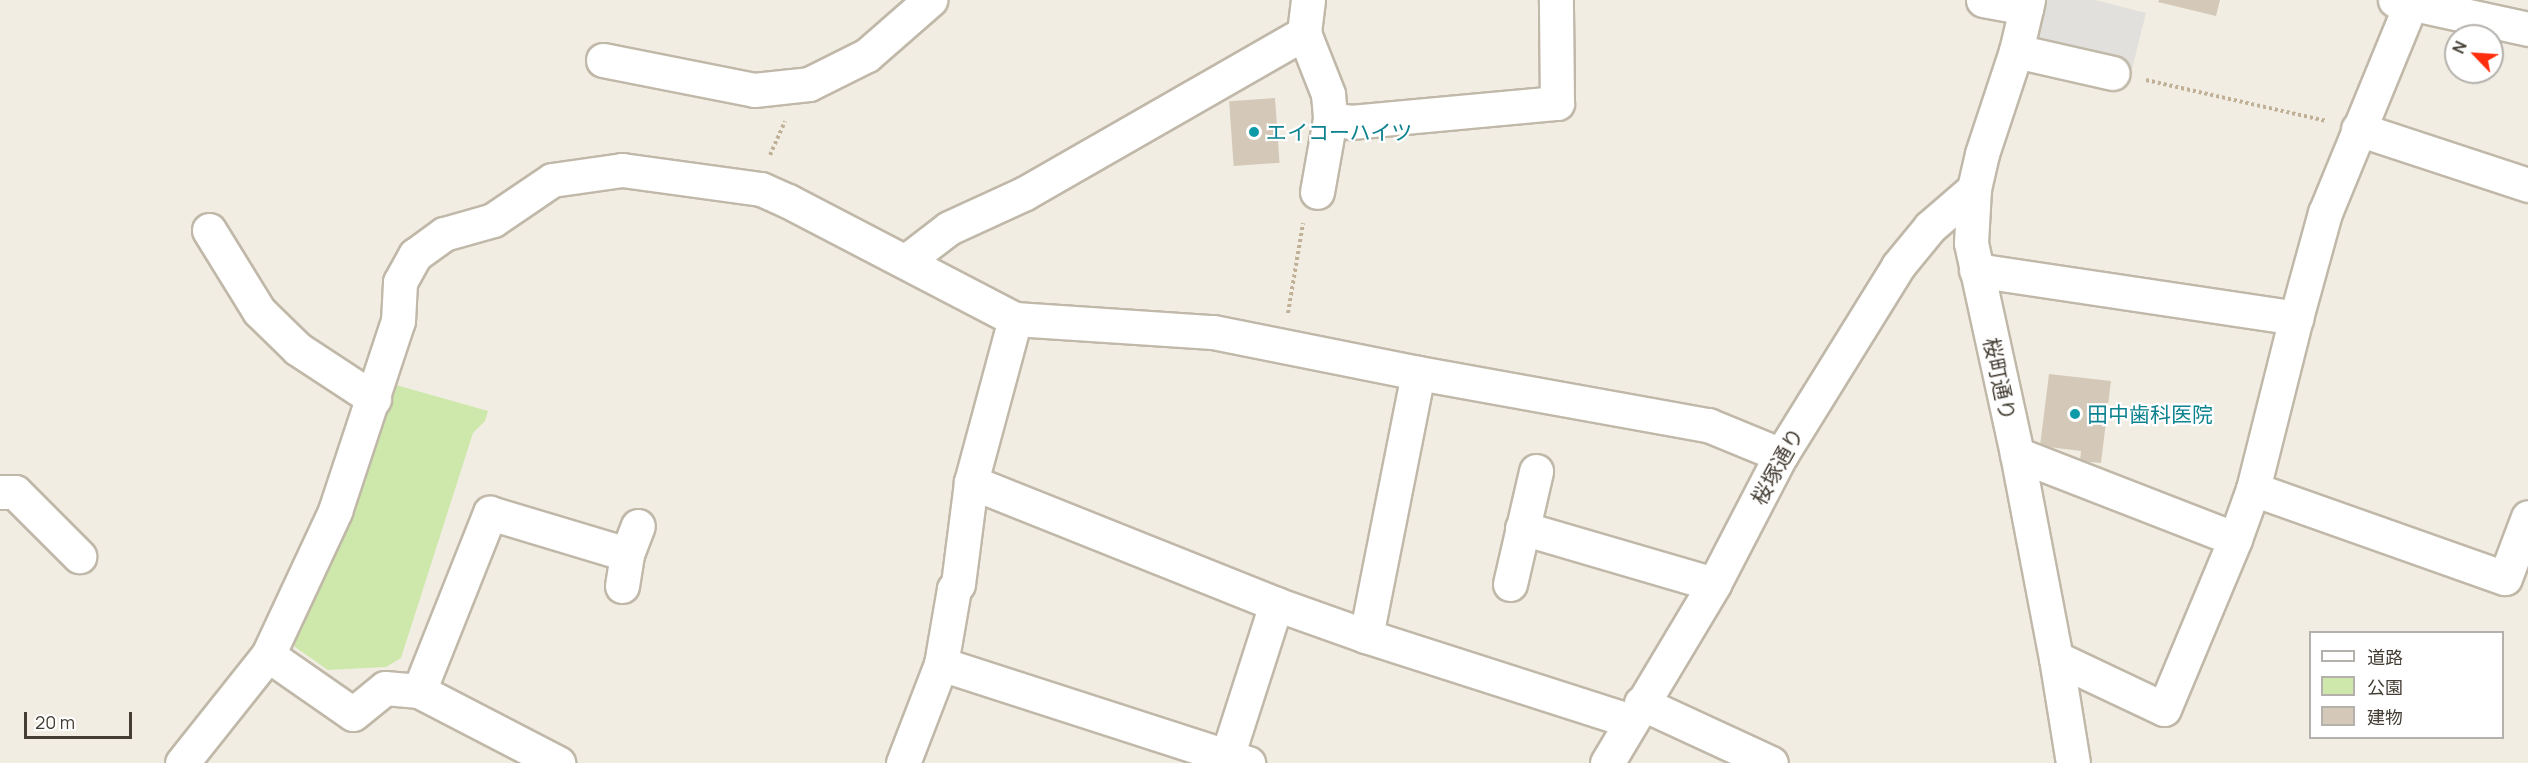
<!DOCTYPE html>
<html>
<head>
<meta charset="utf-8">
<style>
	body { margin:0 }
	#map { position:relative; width:2528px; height:763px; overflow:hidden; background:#f2ede3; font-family:Manrope,"Noto Sans JP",sans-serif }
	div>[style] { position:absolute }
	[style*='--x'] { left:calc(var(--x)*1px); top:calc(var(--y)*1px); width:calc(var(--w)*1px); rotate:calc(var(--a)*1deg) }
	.green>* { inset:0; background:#cde8aa }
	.parking>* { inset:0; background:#e2e0dc }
	.building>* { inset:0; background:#d4c9b8; transform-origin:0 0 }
	.path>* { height:4px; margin-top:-2px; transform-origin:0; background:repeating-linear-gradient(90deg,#c0b096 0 3px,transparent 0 6px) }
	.roads { filter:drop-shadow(2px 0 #c0b8a8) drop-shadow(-2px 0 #c0b8a8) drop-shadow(0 2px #c0b8a8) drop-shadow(0 -2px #c0b8a8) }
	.minor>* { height:33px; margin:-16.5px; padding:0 16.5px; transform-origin:16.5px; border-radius:16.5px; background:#fff }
	.dots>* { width:16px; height:16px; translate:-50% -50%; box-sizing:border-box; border:3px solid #fff; border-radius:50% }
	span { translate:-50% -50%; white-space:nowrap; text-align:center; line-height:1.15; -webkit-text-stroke:4.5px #fff; paint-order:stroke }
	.culture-label { font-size:21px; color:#0d838f }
	.left { translate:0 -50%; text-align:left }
	.street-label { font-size:21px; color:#443d33 }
	.legend { position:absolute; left:2309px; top:631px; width:195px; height:108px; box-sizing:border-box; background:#fff; border:2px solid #b4b1ad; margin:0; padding:8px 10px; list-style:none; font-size:18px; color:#443d33 }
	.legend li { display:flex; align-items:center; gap:12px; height:30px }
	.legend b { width:30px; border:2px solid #b4b1ad }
	.north { position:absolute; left:2444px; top:24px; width:60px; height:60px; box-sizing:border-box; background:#fff; border:2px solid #b4b1ad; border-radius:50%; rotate:295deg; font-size:16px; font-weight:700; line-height:24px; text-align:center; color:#443d33 }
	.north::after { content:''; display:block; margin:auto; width:21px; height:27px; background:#ff2e0d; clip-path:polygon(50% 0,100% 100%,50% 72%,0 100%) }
	.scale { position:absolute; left:24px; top:712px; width:108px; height:27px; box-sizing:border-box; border:3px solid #443d33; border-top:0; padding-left:8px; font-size:18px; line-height:21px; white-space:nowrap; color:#443d33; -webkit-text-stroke:4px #fff; paint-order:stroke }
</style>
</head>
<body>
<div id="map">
	<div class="green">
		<i style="clip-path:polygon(396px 385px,488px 411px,485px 421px,473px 433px,401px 658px,386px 667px,328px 670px,295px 647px,292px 632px,349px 517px)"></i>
	</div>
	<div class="parking">
		<i style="clip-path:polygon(2045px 0,2095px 0,2146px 13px,2132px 69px,2033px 44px)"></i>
	</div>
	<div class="building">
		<i style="clip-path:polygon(2159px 0,2220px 0,2216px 16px,2158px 2px)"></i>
		<i style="left:1275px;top:98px;width:65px;height:46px;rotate:86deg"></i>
		<i style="clip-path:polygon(2049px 374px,2111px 381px,2101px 463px,2080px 461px,2081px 451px,2040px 446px)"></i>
	</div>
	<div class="path">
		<i style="--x:2146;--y:80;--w:185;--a:12.8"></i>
		<i style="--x:770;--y:155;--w:37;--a:-66"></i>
		<i style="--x:1288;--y:313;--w:91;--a:-80.5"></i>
	</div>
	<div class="roads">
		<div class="minor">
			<i style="--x:1308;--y:0;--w:33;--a:97"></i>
			<i style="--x:1304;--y:33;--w:66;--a:68.5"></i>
			<i style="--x:1328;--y:94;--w:25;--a:85"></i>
			<i style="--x:1330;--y:119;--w:74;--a:100.1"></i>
			<i style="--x:1983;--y:0;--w:44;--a:10.5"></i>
			<i style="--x:2028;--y:0;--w:52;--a:103.2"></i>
			<i style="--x:2016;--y:51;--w:108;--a:108.3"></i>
			<i style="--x:1982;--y:154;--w:36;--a:103"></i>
			<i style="--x:1974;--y:189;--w:54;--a:93.2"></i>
			<i style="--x:1971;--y:243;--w:216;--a:77.7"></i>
			<i style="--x:2017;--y:454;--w:208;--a:79.2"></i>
			<i style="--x:2056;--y:658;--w:106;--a:80.8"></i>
			<i style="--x:2395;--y:0;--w:136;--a:12.3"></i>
			<i style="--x:2016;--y:51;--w:99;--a:12.8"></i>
			<i style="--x:603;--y:60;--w:154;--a:11.2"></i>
			<i style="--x:754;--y:90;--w:55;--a:-6.2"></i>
			<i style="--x:809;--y:84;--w:65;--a:-26.6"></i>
			<i style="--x:867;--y:55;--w:84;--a:-41.1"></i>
			<i style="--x:1330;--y:119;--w:21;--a:8"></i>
			<i style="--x:1351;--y:122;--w:207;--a:-5.3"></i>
			<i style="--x:1557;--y:103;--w:103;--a:-90.6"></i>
			<i style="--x:2358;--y:129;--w:179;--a:18.2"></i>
			<i style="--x:209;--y:230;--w:95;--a:58.3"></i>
			<i style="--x:259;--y:311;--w:54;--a:44.3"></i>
			<i style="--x:298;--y:349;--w:91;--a:33.3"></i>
			<i style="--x:906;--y:261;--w:54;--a:-37.5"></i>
			<i style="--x:949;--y:228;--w:84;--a:-24.7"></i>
			<i style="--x:1025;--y:193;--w:322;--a:-29.8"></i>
			<i style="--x:1976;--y:270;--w:324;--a:8.5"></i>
			<i style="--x:2017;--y:454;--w:234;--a:21.3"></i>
			<i style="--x:971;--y:482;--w:328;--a:21.8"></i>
			<i style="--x:1276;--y:604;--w:96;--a:19.6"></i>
			<i style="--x:1366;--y:636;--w:278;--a:17.8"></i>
			<i style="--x:2253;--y:489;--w:267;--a:19.5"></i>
			<i style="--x:2505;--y:578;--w:65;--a:-69.3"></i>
			<i style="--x:0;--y:492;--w:15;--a:0"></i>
			<i style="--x:15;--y:492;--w:91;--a:45"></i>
			<i style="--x:1522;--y:528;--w:200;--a:16.3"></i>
			<i style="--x:1510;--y:584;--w:116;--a:-77"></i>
			<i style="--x:622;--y:586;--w:32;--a:-81"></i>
			<i style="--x:627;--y:554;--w:30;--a:-69"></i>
			<i style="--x:1366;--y:636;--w:268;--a:-78.8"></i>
			<i style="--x:268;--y:655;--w:103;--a:34.8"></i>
			<i style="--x:353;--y:714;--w:41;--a:-39.1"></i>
			<i style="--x:385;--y:688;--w:34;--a:5"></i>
			<i style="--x:419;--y:691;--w:157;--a:27.4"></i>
			<i style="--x:2056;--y:658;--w:119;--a:25.3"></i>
			<i style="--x:2164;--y:709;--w:184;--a:-67.3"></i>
			<i style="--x:2235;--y:539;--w:53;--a:-70.2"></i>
			<i style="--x:2253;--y:489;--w:176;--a:-75.9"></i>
			<i style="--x:2296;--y:318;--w:109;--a:-74.6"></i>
			<i style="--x:2325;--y:213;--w:227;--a:-67.7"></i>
			<i style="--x:941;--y:664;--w:323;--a:17.9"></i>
			<i style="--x:419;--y:691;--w:192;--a:-68.3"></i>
			<i style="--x:490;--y:513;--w:143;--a:16.7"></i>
			<i style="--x:1641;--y:703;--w:143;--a:24.8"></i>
			<i style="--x:182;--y:763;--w:138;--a:-51.5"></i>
			<i style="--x:268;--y:655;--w:159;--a:-65"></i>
			<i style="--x:335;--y:511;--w:200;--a:-71.7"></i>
			<i style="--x:398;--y:321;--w:39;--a:-87"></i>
			<i style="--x:400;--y:282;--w:31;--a:-61"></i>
			<i style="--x:415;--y:255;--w:36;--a:-36"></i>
			<i style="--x:444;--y:234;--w:51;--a:-15.9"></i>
			<i style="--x:493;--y:220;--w:71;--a:-34.1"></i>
			<i style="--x:552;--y:180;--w:71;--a:-8.1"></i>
			<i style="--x:622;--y:170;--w:140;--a:7.8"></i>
			<i style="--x:761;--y:189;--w:30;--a:24"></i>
			<i style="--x:788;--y:201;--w:256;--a:27.5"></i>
			<i style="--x:1015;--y:319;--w:198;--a:3.8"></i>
			<i style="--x:1213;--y:332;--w:209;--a:11.3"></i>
			<i style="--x:1418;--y:373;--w:295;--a:10.2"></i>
			<i style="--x:1708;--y:425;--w:79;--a:22.3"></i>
			<i style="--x:903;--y:763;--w:106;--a:-69"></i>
			<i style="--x:941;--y:664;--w:76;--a:-80.2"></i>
			<i style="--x:954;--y:589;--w:6;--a:-51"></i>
			<i style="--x:958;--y:584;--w:103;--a:-82.7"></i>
			<i style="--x:971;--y:482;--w:169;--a:-74.9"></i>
			<i style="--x:1225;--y:763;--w:167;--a:-72.2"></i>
			<i style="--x:1607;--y:763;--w:209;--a:-59.1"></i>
			<i style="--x:1714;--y:584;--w:145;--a:-62.6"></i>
			<i style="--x:1781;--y:455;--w:222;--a:-58.2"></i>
			<i style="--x:1898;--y:266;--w:50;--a:-50.6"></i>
			<i style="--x:1930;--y:227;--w:58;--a:-40.8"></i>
		</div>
	</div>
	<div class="dots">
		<i style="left:1254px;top:132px;background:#0f9aa8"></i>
		<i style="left:2075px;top:414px;background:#0f9aa8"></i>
	</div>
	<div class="culture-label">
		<span class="left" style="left:1266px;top:132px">エイコーハイツ</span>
		<span class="left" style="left:2087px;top:414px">田中歯科医院</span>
	</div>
	<div class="street-label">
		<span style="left:2000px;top:379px;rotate:78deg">桜町通り</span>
		<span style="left:1777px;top:466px;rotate:-61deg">桜塚通り</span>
	</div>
	<ul class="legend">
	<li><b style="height:8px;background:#fff"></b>道路</li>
	<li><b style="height:16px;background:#cde8aa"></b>公園</li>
	<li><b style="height:16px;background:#d4c9b8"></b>建物</li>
	</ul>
	<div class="north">N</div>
	<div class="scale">20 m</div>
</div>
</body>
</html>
